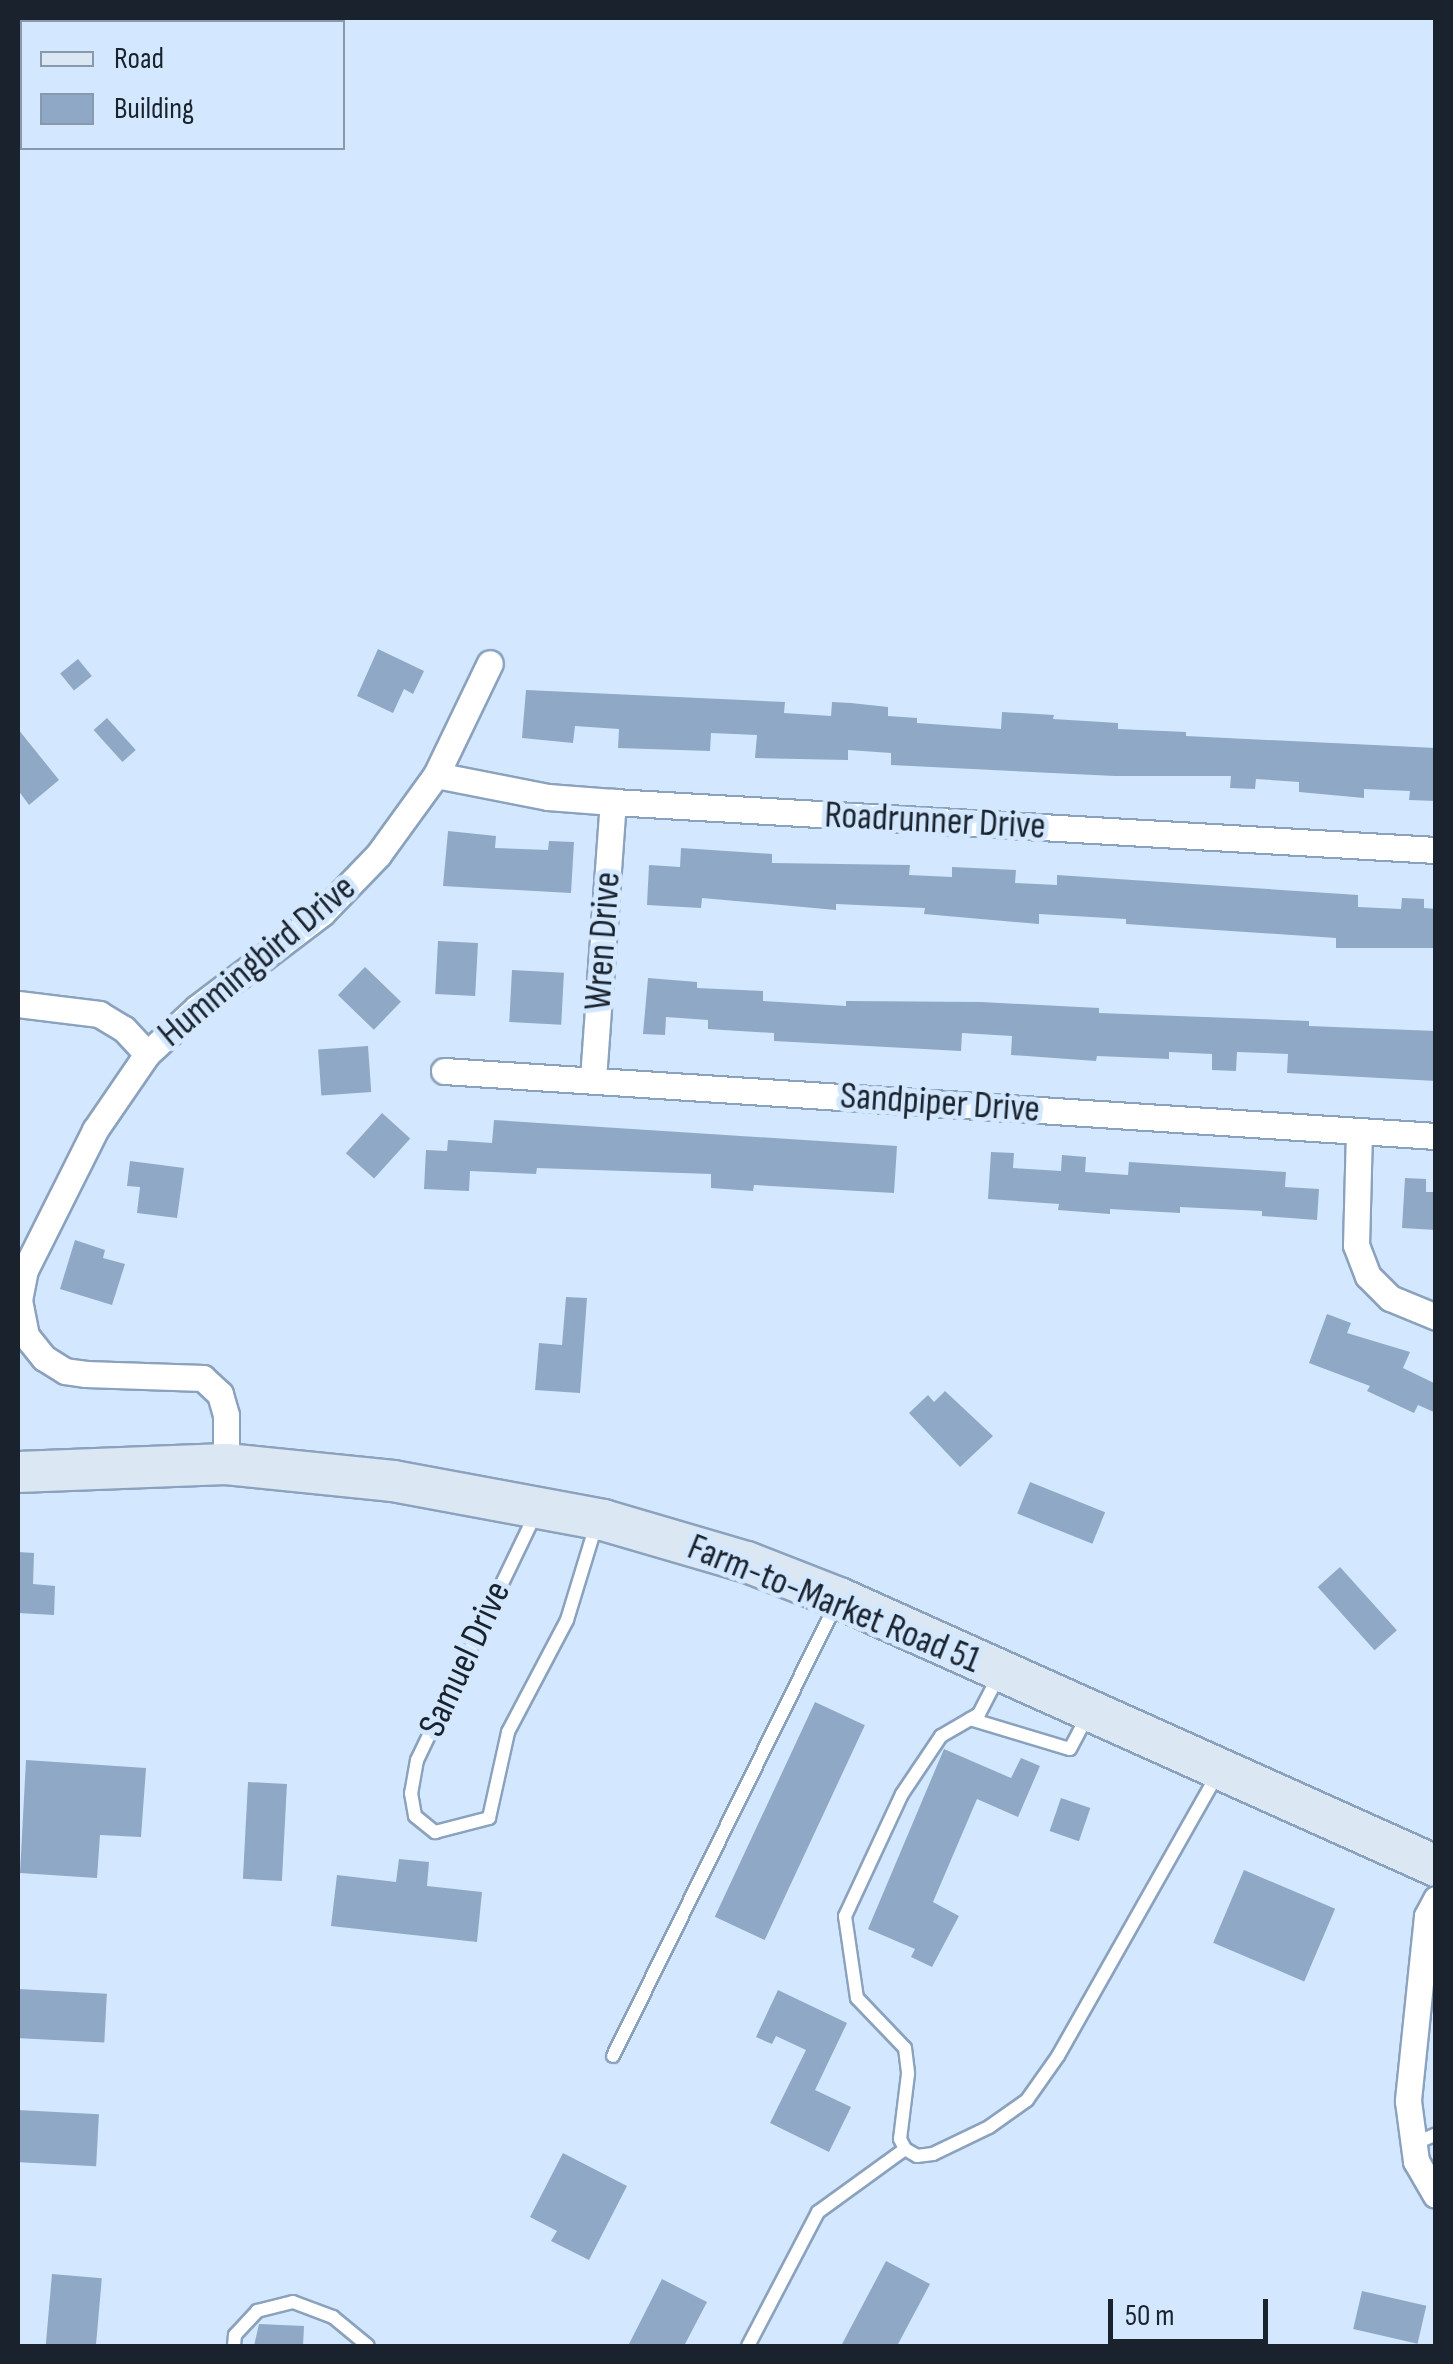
<!DOCTYPE html>
<html>
<head>
<meta charset="utf-8">
<style>
	body { margin:0 }
	#map { position:relative; width:1453px; height:2364px; overflow:hidden; background:#d3e8ff; font-family:"Sofia Sans Condensed",sans-serif }
	div>[style] { position:absolute }
	[style*='--x'] { left:calc(var(--x)*1px); top:calc(var(--y)*1px); width:calc(var(--w)*1px); rotate:calc(var(--a)*1deg) }
	.building>* { inset:0; background:#8fa8c5; transform-origin:0 0 }
	.roads { filter:drop-shadow(2px 0 #8ba2be) drop-shadow(-2px 0 #8ba2be) drop-shadow(0 2px #8ba2be) drop-shadow(0 -2px #8ba2be) }
	.lane>* { height:12px; margin:-6px; padding:0 6px; transform-origin:6px; border-radius:6px; background:#fff }
	.street>* { height:25px; margin:-12.5px; padding:0 12.5px; transform-origin:12.5px; border-radius:12.5px; background:#fff }
	.primary>* { height:40px; margin:-20px; padding:0 20px; transform-origin:20px; border-radius:20px; background:#dce7f4 }
	span { translate:-50% -50%; white-space:nowrap; text-align:center; line-height:1.15; -webkit-text-stroke:10px #d3e8ff; paint-order:stroke }
	.street-label { font-size:38px; color:#19222d }
	.frame { position:absolute; inset:0; border:20px solid #19222d; pointer-events:none }
	.legend { position:absolute; left:20px; top:20px; width:325px; height:130px; box-sizing:border-box; background:#d3e8ff; border:2px solid #8999ab; margin:0; padding:12px 18px; list-style:none; font-size:30px; color:#19222d }
	.legend li { display:flex; align-items:center; gap:20px; height:50px }
	.legend b { width:50px; border:2px solid #8999ab }
	.scale { position:absolute; left:1108px; top:2299px; width:160px; height:45px; box-sizing:border-box; border:5px solid #19222d; border-top:0; padding-left:12px; font-size:30px; line-height:35px; white-space:nowrap; color:#19222d; -webkit-text-stroke:8px #d3e8ff; paint-order:stroke }
</style>
</head>
<body>
<div id="map">
	<div class="building">
		<i style="clip-path:polygon(378px 649px,424px 671px,413px 694px,404px 689px,393px 713px,357px 696px)"></i>
		<i style="left:78px;top:659px;width:22px;height:23px;rotate:51deg"></i>
		<i style="clip-path:polygon(526px 690px,785px 702px,784px 713px,831px 716px,832px 702px,851px 703px,888px 707px,888px 716px,917px 718px,917px 723px,1001px 729px,1002px 712px,1054px 715px,1053px 719px,1118px 723px,1118px 729px,1186px 732px,1186px 736px,1436px 748px,1436px 801px,1409px 800px,1410px 791px,1364px 789px,1364px 798px,1299px 792px,1299px 782px,1256px 779px,1255px 789px,1230px 788px,1231px 776px,1115px 776px,891px 765px,891px 753px,848px 750px,848px 760px,755px 758px,757px 735px,711px 733px,710px 751px,618px 748px,619px 729px,575px 726px,573px 743px,522px 738px)"></i>
		<i style="left:107px;top:718px;width:43px;height:18px;rotate:48deg"></i>
		<i style="clip-path:polygon(18px 729px,59px 780px,29px 805px,18px 790px)"></i>
		<i style="clip-path:polygon(448px 831px,496px 836px,495px 848px,548px 850px,549px 841px,574px 842px,571px 893px,443px 886px)"></i>
		<i style="clip-path:polygon(681px 848px,772px 854px,772px 863px,910px 865px,909px 875px,952px 877px,952px 867px,1016px 870px,1015px 883px,1057px 885px,1057px 875px,1358px 895px,1358px 907px,1401px 909px,1402px 898px,1424px 899px,1424px 908px,1436px 909px,1436px 948px,1336px 948px,1336px 938px,1126px 924px,1126px 919px,1039px 914px,1039px 924px,924px 914px,925px 908px,836px 904px,836px 910px,702px 898px,701px 908px,647px 905px,649px 865px,680px 867px)"></i>
		<i style="left:438px;top:941px;width:40px;height:53px;rotate:3deg"></i>
		<i style="left:365px;top:967px;width:50px;height:39px;rotate:44deg"></i>
		<i style="left:512px;top:970px;width:52px;height:52px;rotate:3deg"></i>
		<i style="clip-path:polygon(648px 978px,697px 982px,697px 988px,763px 991px,763px 1001px,846px 1006px,846px 1001px,981px 1002px,1099px 1008px,1099px 1013px,1309px 1021px,1309px 1026px,1436px 1031px,1436px 1081px,1287px 1073px,1288px 1054px,1237px 1052px,1236px 1071px,1212px 1070px,1212px 1054px,1169px 1052px,1169px 1059px,1097px 1056px,1096px 1061px,1011px 1055px,1012px 1036px,962px 1033px,961px 1051px,831px 1044px,774px 1041px,774px 1033px,708px 1029px,708px 1020px,666px 1017px,665px 1035px,643px 1034px)"></i>
		<i style="left:368px;top:1046px;width:46px;height:50px;rotate:86deg"></i>
		<i style="left:382px;top:1113px;width:38px;height:54px;rotate:42deg"></i>
		<i style="clip-path:polygon(494px 1120px,897px 1146px,894px 1193px,754px 1185px,753px 1191px,711px 1188px,711px 1174px,537px 1168px,536px 1174px,470px 1171px,469px 1191px,424px 1189px,426px 1150px,447px 1151px,448px 1140px,492px 1143px)"></i>
		<i style="clip-path:polygon(991px 1152px,1014px 1153px,1013px 1168px,1061px 1171px,1062px 1155px,1086px 1157px,1085px 1172px,1128px 1175px,1129px 1162px,1286px 1172px,1285px 1187px,1319px 1189px,1317px 1220px,1262px 1216px,1262px 1211px,1180px 1207px,1180px 1213px,1110px 1209px,1110px 1214px,1058px 1210px,1059px 1204px,988px 1199px)"></i>
		<i style="clip-path:polygon(130px 1161px,184px 1168px,177px 1218px,137px 1213px,140px 1187px,127px 1186px)"></i>
		<i style="clip-path:polygon(1405px 1178px,1426px 1179px,1426px 1192px,1436px 1192px,1436px 1230px,1402px 1228px)"></i>
		<i style="clip-path:polygon(75px 1240px,105px 1250px,103px 1258px,125px 1264px,112px 1305px,60px 1289px)"></i>
		<i style="clip-path:polygon(566px 1297px,587px 1298px,580px 1393px,535px 1390px,539px 1343px,562px 1345px)"></i>
		<i style="clip-path:polygon(1327px 1314px,1351px 1323px,1347px 1333px,1410px 1352px,1403px 1368px,1436px 1384px,1436px 1413px,1418px 1405px,1414px 1413px,1367px 1391px,1370px 1386px,1309px 1363px)"></i>
		<i style="clip-path:polygon(945px 1391px,993px 1436px,960px 1467px,909px 1413px,928px 1395px,934px 1402px)"></i>
		<i style="left:1030px;top:1482px;width:81px;height:34px;rotate:22deg"></i>
		<i style="clip-path:polygon(18px 1552px,34px 1553px,33px 1584px,55px 1586px,54px 1615px,18px 1613px)"></i>
		<i style="left:1340px;top:1567px;width:85px;height:30px;rotate:48deg"></i>
		<i style="left:815px;top:1702px;width:55px;height:237px;rotate:25deg"></i>
		<i style="clip-path:polygon(944px 1749px,1011px 1778px,1021px 1758px,1040px 1766px,1018px 1817px,977px 1799px,933px 1902px,959px 1916px,932px 1967px,911px 1957px,915px 1949px,868px 1929px)"></i>
		<i style="clip-path:polygon(26px 1760px,146px 1768px,141px 1837px,100px 1835px,97px 1878px,20px 1873px)"></i>
		<i style="left:248px;top:1782px;width:39px;height:97px;rotate:3deg"></i>
		<i style="left:1061px;top:1798px;width:31px;height:35px;rotate:19deg"></i>
		<i style="clip-path:polygon(399px 1859px,429px 1862px,427px 1886px,482px 1892px,477px 1942px,331px 1926px,337px 1875px,396px 1882px)"></i>
		<i style="left:1244px;top:1870px;width:99px;height:79px;rotate:23deg"></i>
		<i style="left:18px;top:1989px;width:89px;height:49px;rotate:3deg"></i>
		<i style="clip-path:polygon(778px 1990px,847px 2023px,815px 2090px,851px 2107px,829px 2152px,770px 2123px,806px 2050px,776px 2036px,772px 2044px,756px 2037px)"></i>
		<i style="left:18px;top:2110px;width:81px;height:52px;rotate:3deg"></i>
		<i style="clip-path:polygon(563px 2153px,627px 2186px,589px 2260px,551px 2241px,557px 2231px,530px 2217px)"></i>
		<i style="clip-path:polygon(886px 2261px,930px 2284px,897px 2346px,841px 2346px)"></i>
		<i style="left:52px;top:2274px;width:50px;height:72px;rotate:5deg"></i>
		<i style="clip-path:polygon(662px 2279px,707px 2302px,684px 2346px,628px 2346px)"></i>
		<i style="left:1362px;top:2291px;width:66px;height:39px;rotate:13deg"></i>
		<i style="clip-path:polygon(259px 2324px,304px 2326px,303px 2346px,254px 2346px)"></i>
	</div>
	<div class="roads">
		<div class="lane">
			<i style="--x:535;--y:1515;--w:272;--a:115.7"></i>
			<i style="--x:417;--y:1760;--w:34;--a:100"></i>
			<i style="--x:411;--y:1793;--w:23;--a:80"></i>
			<i style="--x:415;--y:1816;--w:26;--a:39"></i>
			<i style="--x:435;--y:1832;--w:56;--a:-14.5"></i>
			<i style="--x:489;--y:1818;--w:88;--a:-77.5"></i>
			<i style="--x:508;--y:1732;--w:127;--a:-62.2"></i>
			<i style="--x:567;--y:1620;--w:99;--a:-73"></i>
			<i style="--x:998;--y:1677;--w:42;--a:117.2"></i>
			<i style="--x:979;--y:1714;--w:44;--a:149.9"></i>
			<i style="--x:941;--y:1736;--w:70;--a:123.9"></i>
			<i style="--x:902;--y:1794;--w:135;--a:115"></i>
			<i style="--x:845;--y:1916;--w:83;--a:81.7"></i>
			<i style="--x:857;--y:1998;--w:69;--a:46.2"></i>
			<i style="--x:905;--y:2048;--w:26;--a:83"></i>
			<i style="--x:908;--y:2074;--w:65;--a:97"></i>
			<i style="--x:900;--y:2139;--w:11;--a:63"></i>
			<i style="--x:905;--y:2149;--w:14;--a:30"></i>
			<i style="--x:917;--y:2156;--w:16;--a:-7"></i>
			<i style="--x:933;--y:2154;--w:62;--a:-25.7"></i>
			<i style="--x:989;--y:2127;--w:47;--a:-35.4"></i>
			<i style="--x:1027;--y:2100;--w:54;--a:-54.8"></i>
			<i style="--x:1058;--y:2056;--w:323;--a:-60.5"></i>
			<i style="--x:970;--y:1719;--w:104;--a:16.7"></i>
			<i style="--x:1070;--y:1749;--w:41;--a:-62.2"></i>
			<i style="--x:613;--y:2056;--w:508;--a:-63.74"></i>
			<i style="--x:1414;--y:2144;--w:24;--a:-24"></i>
			<i style="--x:234;--y:2346;--w:11;--a:-85"></i>
			<i style="--x:235;--y:2335;--w:33;--a:-47"></i>
			<i style="--x:257;--y:2311;--w:37;--a:-14"></i>
			<i style="--x:293;--y:2302;--w:43;--a:20.6"></i>
			<i style="--x:333;--y:2317;--w:45;--a:39.6"></i>
			<i style="--x:748;--y:2346;--w:151;--a:-62.4"></i>
			<i style="--x:818;--y:2212;--w:107;--a:-35.9"></i>
		</div>
		<div class="street">
			<i style="--x:436;--y:775;--w:114;--a:11.1"></i>
			<i style="--x:548;--y:797;--w:65;--a:4.4"></i>
			<i style="--x:613;--y:802;--w:824;--a:3.34"></i>
			<i style="--x:18;--y:1004;--w:82;--a:7"></i>
			<i style="--x:99;--y:1014;--w:29;--a:31"></i>
			<i style="--x:124;--y:1029;--w:34;--a:47"></i>
			<i style="--x:444;--y:1071;--w:994;--a:3.75"></i>
			<i style="--x:593;--y:1079;--w:278;--a:-85.9"></i>
			<i style="--x:1359;--y:1131;--w:114;--a:91.5"></i>
			<i style="--x:1356;--y:1245;--w:33;--a:69"></i>
			<i style="--x:1368;--y:1276;--w:31;--a:45"></i>
			<i style="--x:1390;--y:1298;--w:50;--a:22.4"></i>
			<i style="--x:226;--y:1464;--w:49;--a:-90"></i>
			<i style="--x:226;--y:1415;--w:22;--a:-106"></i>
			<i style="--x:220;--y:1394;--w:23;--a:-137"></i>
			<i style="--x:203;--y:1378;--w:117;--a:-178"></i>
			<i style="--x:86;--y:1374;--w:21;--a:-172"></i>
			<i style="--x:65;--y:1371;--w:25;--a:-148"></i>
			<i style="--x:44;--y:1358;--w:28;--a:-129"></i>
			<i style="--x:26;--y:1336;--w:37;--a:-101"></i>
			<i style="--x:19;--y:1300;--w:31;--a:-79"></i>
			<i style="--x:25;--y:1270;--w:157;--a:-63.4"></i>
			<i style="--x:95;--y:1130;--w:92;--a:-55.6"></i>
			<i style="--x:147;--y:1054;--w:68;--a:-42.6"></i>
			<i style="--x:197;--y:1008;--w:157;--a:-37.2"></i>
			<i style="--x:322;--y:913;--w:81;--a:-46"></i>
			<i style="--x:378;--y:855;--w:99;--a:-54.1"></i>
			<i style="--x:436;--y:775;--w:124;--a:-64.3"></i>
			<i style="--x:1436;--y:1899;--w:19;--a:118"></i>
			<i style="--x:1427;--y:1916;--w:186;--a:95.9"></i>
			<i style="--x:1408;--y:2101;--w:61;--a:82.4"></i>
			<i style="--x:1416;--y:2161;--w:39;--a:60"></i>
		</div>
		<div class="primary">
			<i style="--x:18;--y:1472;--w:208;--a:-2.2"></i>
			<i style="--x:226;--y:1464;--w:168;--a:5.8"></i>
			<i style="--x:393;--y:1481;--w:214;--a:10.5"></i>
			<i style="--x:603;--y:1520;--w:150;--a:16.3"></i>
			<i style="--x:747;--y:1562;--w:99;--a:21.4"></i>
			<i style="--x:839;--y:1598;--w:654;--a:24.18"></i>
		</div>
	</div>
	<div class="street-label">
		<span style="left:935px;top:821px;rotate:3deg">Roadrunner Drive</span>
		<span style="left:603px;top:941px;rotate:-86deg">Wren Drive</span>
		<span style="left:257px;top:961px;rotate:-40deg">Hummingbird Drive</span>
		<span style="left:940px;top:1103px;rotate:4deg">Sandpiper Drive</span>
		<span style="left:834px;top:1604px;rotate:22deg">Farm-to-Market Road 51</span>
		<span style="left:465px;top:1659px;rotate:-65deg">Samuel Drive</span>
	</div>
	<div class="frame"></div>
	<ul class="legend">
	<li><b style="height:12px;background:#dce7f4"></b>Road</li>
	<li><b style="height:28px;background:#8fa8c5"></b>Building</li>
	</ul>
	<div class="scale">50 m</div>
</div>
</body>
</html>
